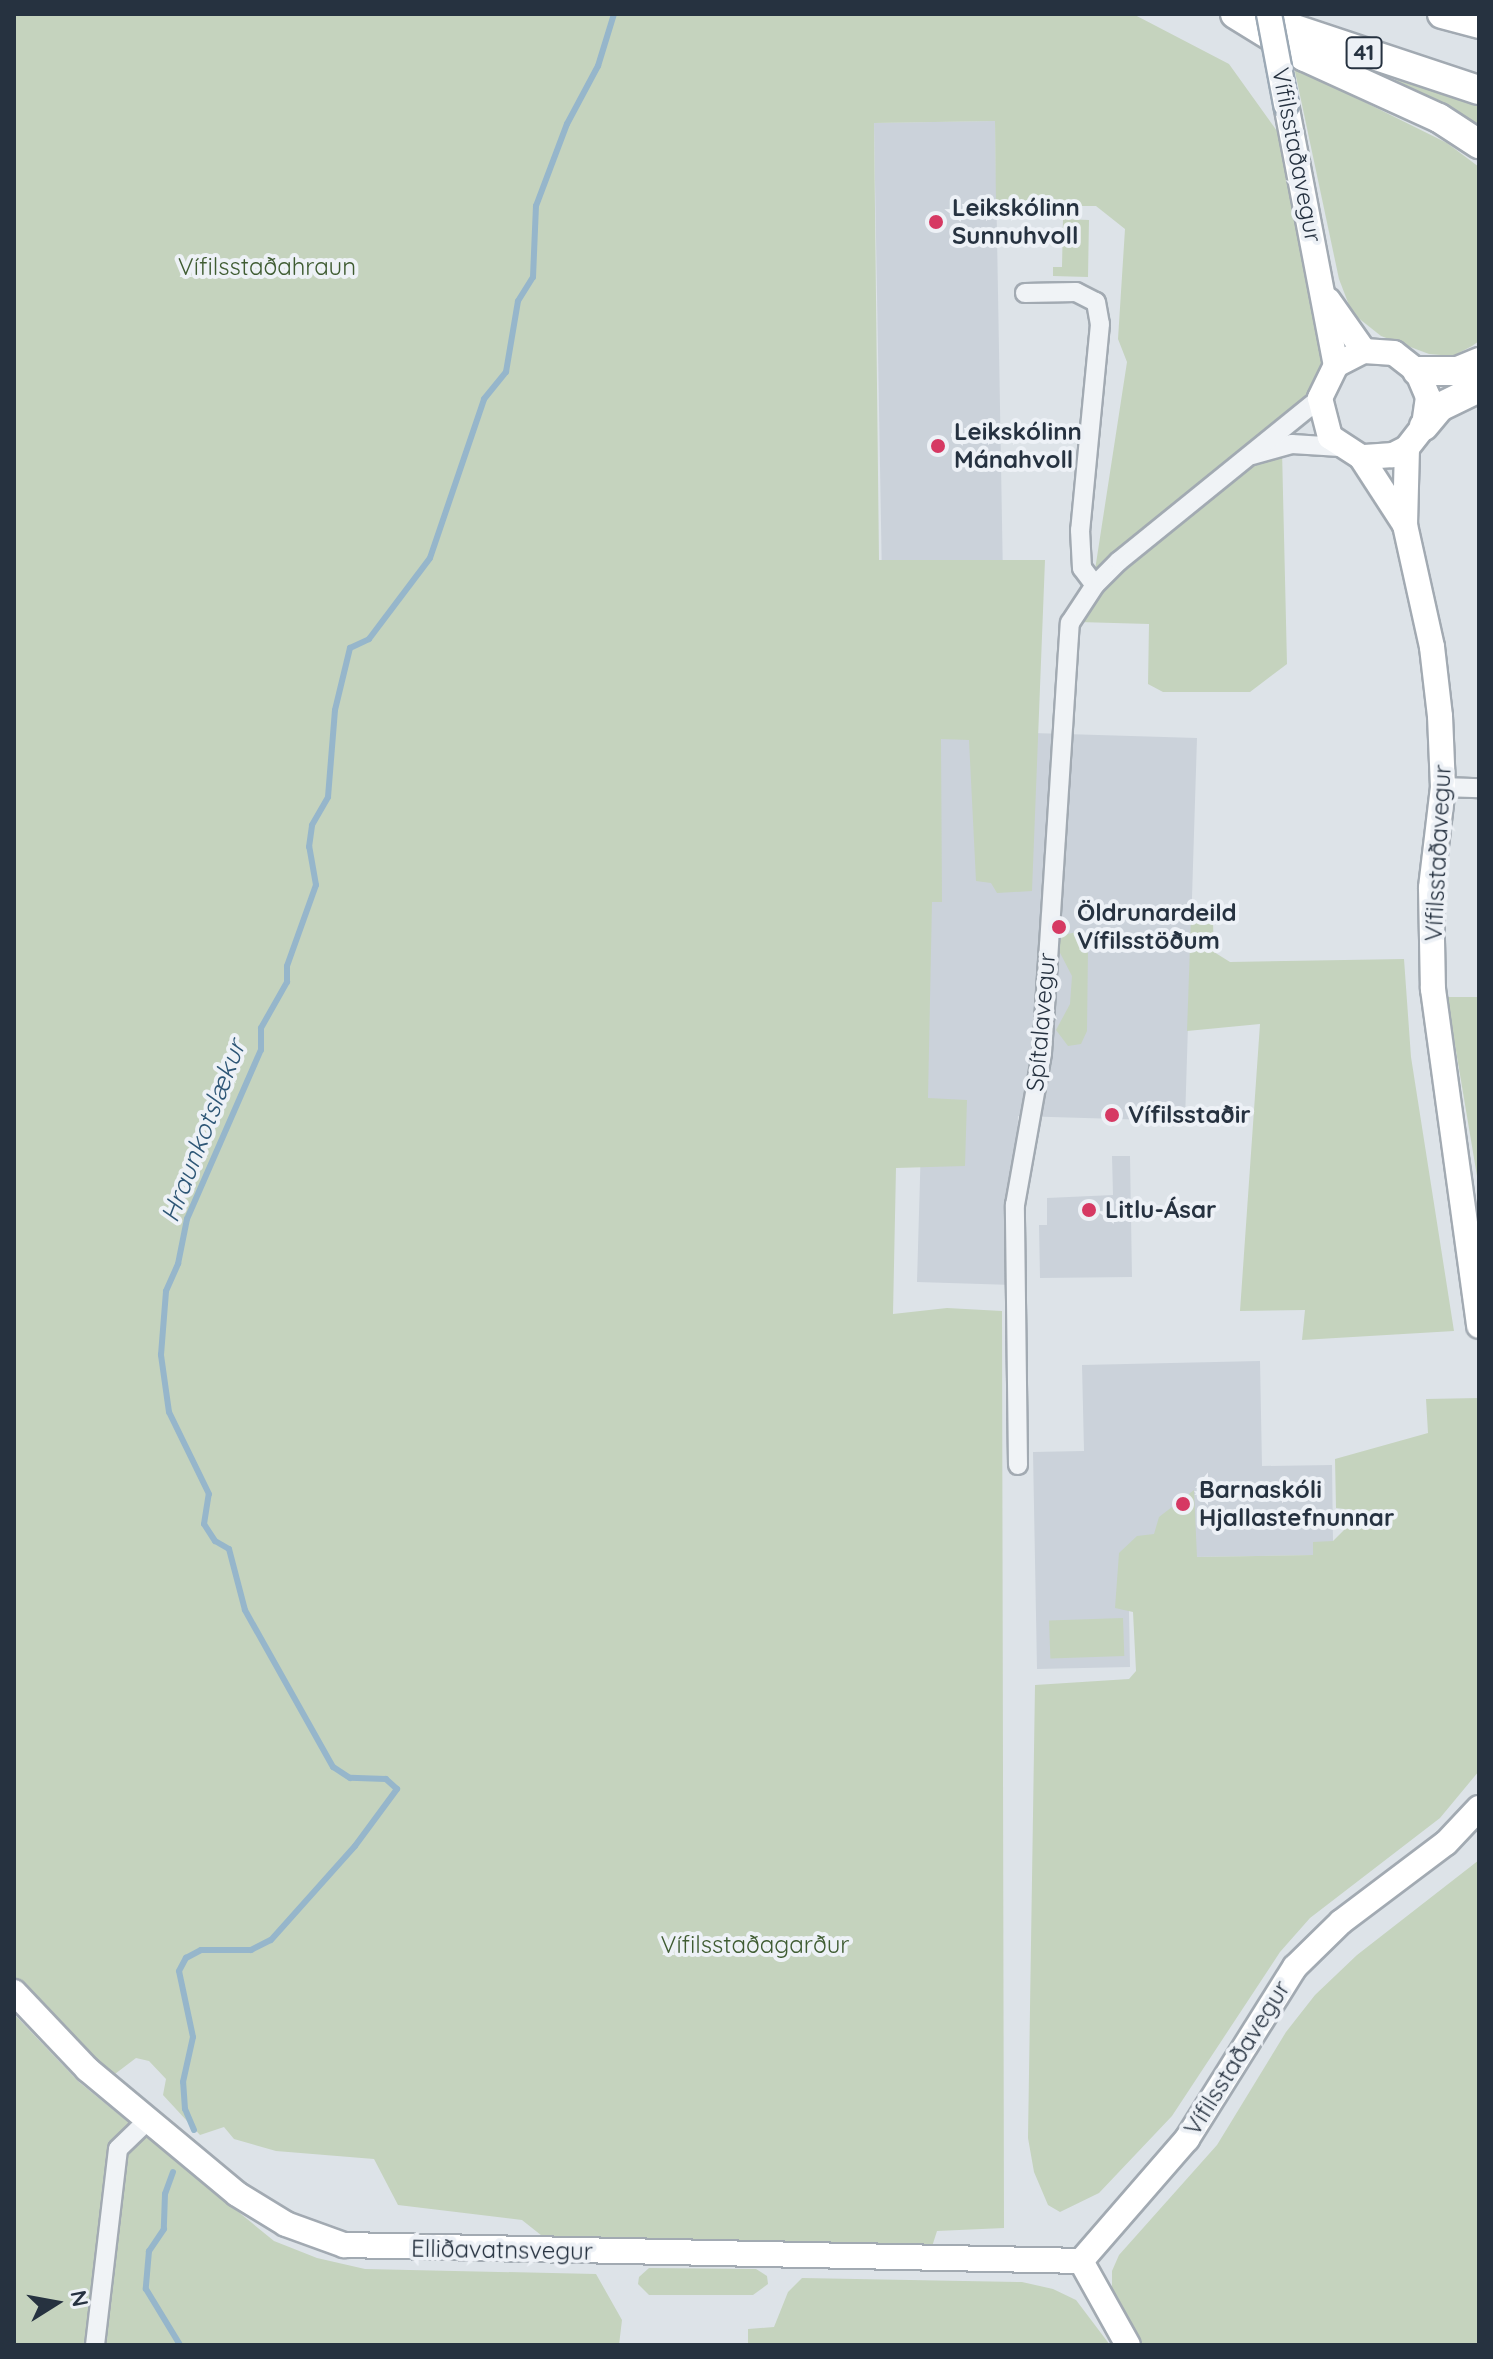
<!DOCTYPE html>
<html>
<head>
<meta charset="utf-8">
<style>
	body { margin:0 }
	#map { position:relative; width:1493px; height:2359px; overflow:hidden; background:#dde3e8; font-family:Quicksand,sans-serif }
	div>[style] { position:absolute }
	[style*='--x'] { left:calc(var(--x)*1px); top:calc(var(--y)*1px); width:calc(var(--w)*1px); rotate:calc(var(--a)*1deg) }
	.built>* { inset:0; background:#cbd2da; transform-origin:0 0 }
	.green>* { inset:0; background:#c5d3be; transform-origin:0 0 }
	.stream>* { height:6px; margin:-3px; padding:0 3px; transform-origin:3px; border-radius:3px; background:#96b6cb }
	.roads { filter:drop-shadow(2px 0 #a2aab2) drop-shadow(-2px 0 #a2aab2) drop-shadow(0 2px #a2aab2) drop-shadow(0 -2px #a2aab2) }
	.minor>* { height:18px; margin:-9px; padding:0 9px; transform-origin:9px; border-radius:9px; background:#f0f3f6 }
	.major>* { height:24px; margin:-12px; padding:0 12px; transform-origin:12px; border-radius:12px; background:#fff }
	.highway>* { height:28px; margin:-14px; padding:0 14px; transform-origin:14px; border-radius:14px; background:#fff }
	.bridges { filter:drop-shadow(2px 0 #9ca9b5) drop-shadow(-2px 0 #9ca9b5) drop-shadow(0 2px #9ca9b5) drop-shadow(0 -2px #9ca9b5) }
	.major-bridge>* { height:24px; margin:-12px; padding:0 12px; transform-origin:12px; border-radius:12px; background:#fff }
	.dots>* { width:22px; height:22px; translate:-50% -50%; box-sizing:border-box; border:4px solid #edf1f6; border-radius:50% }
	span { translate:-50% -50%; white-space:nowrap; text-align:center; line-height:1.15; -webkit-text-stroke:8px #edf1f6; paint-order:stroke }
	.shield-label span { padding:2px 6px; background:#edf1f6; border:2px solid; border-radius:6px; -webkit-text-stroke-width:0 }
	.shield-label { font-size:22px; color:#263240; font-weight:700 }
	.street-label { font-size:24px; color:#263240 }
	.poi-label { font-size:24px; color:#263240; font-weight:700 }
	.left { translate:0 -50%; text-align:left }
	.park-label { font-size:24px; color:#3f5c32 }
	.water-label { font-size:26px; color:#2d5676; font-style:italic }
	.frame { position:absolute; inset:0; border:16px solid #263240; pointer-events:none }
	.north { position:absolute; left:16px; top:2263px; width:80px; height:80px; -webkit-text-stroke:6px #edf1f6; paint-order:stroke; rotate:79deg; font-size:22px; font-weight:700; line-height:32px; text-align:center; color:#263240 }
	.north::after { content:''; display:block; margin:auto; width:28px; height:36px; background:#263240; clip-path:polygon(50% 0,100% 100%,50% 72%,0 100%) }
</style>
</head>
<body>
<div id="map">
	<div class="built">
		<i style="left:995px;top:121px;width:439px;height:121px;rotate:89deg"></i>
		<i style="clip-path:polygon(933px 730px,1197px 738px,1185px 1121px,1018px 1116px,1013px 1285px,917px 1282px)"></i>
		<i style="clip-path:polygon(1112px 1156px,1130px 1156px,1132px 1277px,1040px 1278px,1039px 1225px,1047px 1225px,1047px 1198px,1113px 1195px)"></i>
		<i style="clip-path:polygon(1260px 1361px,1262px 1466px,1332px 1465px,1333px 1541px,1313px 1555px,1128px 1558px,1130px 1667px,1037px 1669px,1033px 1452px,1084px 1451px,1082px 1365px)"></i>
	</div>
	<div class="green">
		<i style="clip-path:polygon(14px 14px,1133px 14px,1229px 64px,1277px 131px,1325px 360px,1309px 393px,1095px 570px,1127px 362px,1118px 339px,1125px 229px,1096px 206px,996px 206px,995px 121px,874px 123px,879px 560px,1045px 560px,1032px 891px,997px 893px,991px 883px,976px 881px,969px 740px,941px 739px,942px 902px,932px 902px,928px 1098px,967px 1100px,965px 1166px,896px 1168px,893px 1314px,947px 1308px,1002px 1311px,1004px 2228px,937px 2231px,929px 2256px,561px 2251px,522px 2220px,398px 2205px,374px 2159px,276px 2151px,234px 2139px,224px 2127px,200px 2135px,163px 2095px,166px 2079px,149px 2061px,136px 2058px,107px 2080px,14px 1983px)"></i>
		<i style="clip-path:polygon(1294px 67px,1447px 143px,1479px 167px,1479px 341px,1472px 346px,1453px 356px,1429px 354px,1381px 336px,1352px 313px,1339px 279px)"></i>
		<i style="clip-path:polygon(1392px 75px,1479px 104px,1479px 132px,1401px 88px)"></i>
		<i style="clip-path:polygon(1063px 219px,1089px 220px,1088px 277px,1053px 276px,1053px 267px,1062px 267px)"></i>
		<i style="clip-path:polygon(1282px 450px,1287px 664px,1250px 692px,1163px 692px,1148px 684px,1149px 624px,1079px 622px,1101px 591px,1238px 469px)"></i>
		<i style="clip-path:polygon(1191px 917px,1213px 923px,1214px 952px,1230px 962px,1404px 959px,1411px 1057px,1454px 1331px,1302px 1340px,1305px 1310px,1240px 1311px,1260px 1024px,1187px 1031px)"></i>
		<i style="clip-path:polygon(1077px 932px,1088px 948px,1087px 1031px,1081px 1044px,1068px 1046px,1056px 1030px,1070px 1004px,1072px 976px,1057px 947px,1063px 935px)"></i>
		<i style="clip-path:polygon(1447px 997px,1479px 997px,1479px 1188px)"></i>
		<i style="clip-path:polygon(1479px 1398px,1479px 1771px,1440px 1818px,1310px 1918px,1280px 1952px,1172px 2116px,1099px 2193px,1060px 2212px,1048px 2205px,1034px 2172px,1028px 2138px,1035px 1685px,1129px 1679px,1136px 1671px,1133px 1612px,1115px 1608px,1119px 1553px,1137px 1536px,1154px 1534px,1159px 1517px,1194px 1490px,1197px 1557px,1313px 1555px,1313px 1542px,1333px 1541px,1344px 1530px,1344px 1509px,1336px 1508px,1335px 1459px,1428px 1433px,1426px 1399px)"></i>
		<i style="left:1123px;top:1618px;width:38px;height:74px;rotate:88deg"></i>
		<i style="clip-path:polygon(1479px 1860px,1479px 2345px,1142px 2345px,1112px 2295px,1112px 2271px,1119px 2255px,1217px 2145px,1286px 2032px,1315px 1995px,1357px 1955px)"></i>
		<i style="clip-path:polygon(14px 2014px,79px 2082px,274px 2241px,317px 2258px,365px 2269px,596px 2274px,622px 2320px,619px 2345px,14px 2345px)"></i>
		<i style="clip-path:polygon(649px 2268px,756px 2269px,767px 2276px,768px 2284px,753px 2295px,649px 2295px,638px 2284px,639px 2277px)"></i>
		<i style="clip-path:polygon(802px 2278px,1022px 2282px,1053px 2289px,1076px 2300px,1110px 2345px,748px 2345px,748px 2329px,774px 2327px,788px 2292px)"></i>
	</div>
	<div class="stream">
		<i style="--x:194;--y:2130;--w:23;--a:-113"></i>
		<i style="--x:185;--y:2109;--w:27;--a:-94"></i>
		<i style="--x:183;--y:2082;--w:46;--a:-77.5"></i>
		<i style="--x:193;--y:2037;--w:67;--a:-102"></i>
		<i style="--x:179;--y:1971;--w:15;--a:-62"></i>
		<i style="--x:186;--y:1958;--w:17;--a:-28"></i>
		<i style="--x:201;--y:1950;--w:50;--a:0"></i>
		<i style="--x:251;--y:1950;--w:22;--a:-27"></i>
		<i style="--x:271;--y:1940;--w:126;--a:-48.2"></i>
		<i style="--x:355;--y:1846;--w:71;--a:-53.6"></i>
		<i style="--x:397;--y:1789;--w:15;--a:-138"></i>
		<i style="--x:386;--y:1779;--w:36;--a:-178"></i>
		<i style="--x:350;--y:1778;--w:20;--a:-147"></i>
		<i style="--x:333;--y:1767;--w:180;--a:-119.3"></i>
		<i style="--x:245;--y:1610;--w:63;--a:-104.7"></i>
		<i style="--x:229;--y:1549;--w:16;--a:-150"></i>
		<i style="--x:215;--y:1541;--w:20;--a:-123"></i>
		<i style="--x:204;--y:1524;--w:30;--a:-81"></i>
		<i style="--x:209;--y:1494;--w:91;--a:-116"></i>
		<i style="--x:169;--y:1412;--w:58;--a:-98"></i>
		<i style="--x:161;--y:1355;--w:64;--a:-85.5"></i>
		<i style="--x:166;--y:1291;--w:30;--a:-66"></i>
		<i style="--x:178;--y:1264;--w:46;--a:-78.7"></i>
		<i style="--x:187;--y:1219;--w:184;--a:-66.4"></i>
		<i style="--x:261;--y:1050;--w:22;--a:-90"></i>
		<i style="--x:261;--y:1028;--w:53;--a:-60.5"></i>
		<i style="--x:287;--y:982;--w:16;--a:-90"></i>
		<i style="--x:287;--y:966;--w:86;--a:-70.3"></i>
		<i style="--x:316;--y:885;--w:39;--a:-100"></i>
		<i style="--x:309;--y:847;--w:22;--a:-82"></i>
		<i style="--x:312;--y:825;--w:32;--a:-60"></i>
		<i style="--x:328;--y:797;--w:87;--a:-85.4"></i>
		<i style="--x:335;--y:710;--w:64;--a:-76.4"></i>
		<i style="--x:350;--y:648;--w:21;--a:-25"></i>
		<i style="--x:369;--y:639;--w:101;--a:-53"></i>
		<i style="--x:430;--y:558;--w:168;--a:-71.2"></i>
		<i style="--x:484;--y:399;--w:35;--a:-51"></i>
		<i style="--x:506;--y:372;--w:72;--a:-80.4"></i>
		<i style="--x:518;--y:301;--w:28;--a:-58"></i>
		<i style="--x:533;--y:277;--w:71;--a:-87.6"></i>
		<i style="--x:536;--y:206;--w:88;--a:-69.3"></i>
		<i style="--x:567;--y:124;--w:66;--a:-61.9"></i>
		<i style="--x:598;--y:66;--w:54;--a:-72.9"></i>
		<i style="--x:173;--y:2172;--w:23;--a:110"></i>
		<i style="--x:165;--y:2194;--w:35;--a:92"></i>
		<i style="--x:164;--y:2229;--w:27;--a:124"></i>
		<i style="--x:149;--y:2251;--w:38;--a:95"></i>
		<i style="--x:146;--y:2289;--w:66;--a:58.7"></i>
	</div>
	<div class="roads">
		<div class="minor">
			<i style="--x:1025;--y:293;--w:51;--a:-1.1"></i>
			<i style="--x:1076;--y:292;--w:22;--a:27"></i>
			<i style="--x:1096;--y:302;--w:22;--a:80"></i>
			<i style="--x:1100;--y:324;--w:207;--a:95.5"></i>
			<i style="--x:1080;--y:530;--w:38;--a:87"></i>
			<i style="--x:1082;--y:568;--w:21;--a:53"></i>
			<i style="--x:1252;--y:455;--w:41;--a:-15.4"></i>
			<i style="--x:1292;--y:444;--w:48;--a:3.6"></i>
			<i style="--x:1443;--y:787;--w:36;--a:2"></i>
			<i style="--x:1018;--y:1465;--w:260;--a:-90.7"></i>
			<i style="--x:1015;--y:1205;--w:154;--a:-79.9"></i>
			<i style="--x:1042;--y:1053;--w:431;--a:-86.3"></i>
			<i style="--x:1070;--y:623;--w:45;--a:-56.7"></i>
			<i style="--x:1095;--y:585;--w:34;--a:-45"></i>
			<i style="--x:1119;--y:561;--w:259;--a:-39"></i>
			<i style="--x:95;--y:2345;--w:197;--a:-83.3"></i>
			<i style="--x:118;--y:2149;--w:40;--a:-44"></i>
		</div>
		<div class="major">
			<i style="--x:1286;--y:104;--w:266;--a:79.2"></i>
			<i style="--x:1328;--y:300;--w:62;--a:54.8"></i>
			<i style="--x:1407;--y:448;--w:16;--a:153"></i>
			<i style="--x:1393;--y:455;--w:32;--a:176"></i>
			<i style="--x:1361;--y:457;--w:37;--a:-147"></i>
			<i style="--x:1330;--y:437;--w:40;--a:-104.4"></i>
			<i style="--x:1320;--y:398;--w:37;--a:-64"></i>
			<i style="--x:1336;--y:365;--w:31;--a:-27"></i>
			<i style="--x:1364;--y:351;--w:30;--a:4"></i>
			<i style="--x:1394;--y:353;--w:29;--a:38"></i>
			<i style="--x:1417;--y:371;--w:28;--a:67"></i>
			<i style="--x:1428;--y:397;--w:29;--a:98"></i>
			<i style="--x:1424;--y:426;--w:28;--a:128"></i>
			<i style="--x:1407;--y:448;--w:77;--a:91.5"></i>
			<i style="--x:1405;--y:525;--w:125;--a:77.5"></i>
			<i style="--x:1432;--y:647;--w:69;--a:83.4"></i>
			<i style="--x:1440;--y:716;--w:71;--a:87.6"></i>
			<i style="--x:1443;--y:787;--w:102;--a:96.8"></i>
			<i style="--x:1431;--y:888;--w:101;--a:88.9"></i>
			<i style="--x:1433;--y:989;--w:340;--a:82.2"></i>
			<i style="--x:1361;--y:457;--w:81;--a:57.1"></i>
			<i style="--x:14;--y:1992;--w:106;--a:46.5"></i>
			<i style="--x:87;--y:2069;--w:195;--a:39.8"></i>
			<i style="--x:237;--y:2194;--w:57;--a:31.5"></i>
			<i style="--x:286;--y:2224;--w:62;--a:19.9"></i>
			<i style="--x:344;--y:2245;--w:737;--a:1.24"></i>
			<i style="--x:1081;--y:2261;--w:162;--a:-49"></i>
			<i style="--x:1187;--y:2139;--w:203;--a:-57.9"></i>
			<i style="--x:1295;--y:1967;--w:64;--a:-44.4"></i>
			<i style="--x:1341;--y:1922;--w:131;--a:-37"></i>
			<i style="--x:1446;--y:1843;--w:48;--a:-46.7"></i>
			<i style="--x:1081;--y:2261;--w:96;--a:60.8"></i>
		</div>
		<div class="highway">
			<i style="--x:1235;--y:14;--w:82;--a:31.6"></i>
			<i style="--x:1305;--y:57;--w:147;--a:24.5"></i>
			<i style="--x:1439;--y:118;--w:48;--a:33"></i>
			<i style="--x:1442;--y:14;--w:38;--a:15"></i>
			<i style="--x:1265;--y:19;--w:225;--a:18.4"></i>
			<i style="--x:1417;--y:371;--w:41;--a:0"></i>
			<i style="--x:1458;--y:371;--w:23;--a:-23"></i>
			<i style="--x:1424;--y:426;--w:25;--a:-50"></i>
			<i style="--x:1440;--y:407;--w:43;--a:-26"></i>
		</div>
	</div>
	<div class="bridges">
		<div class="major-bridge">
			<i style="--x:1269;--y:14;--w:92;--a:79.3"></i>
		</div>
	</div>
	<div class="dots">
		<i style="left:936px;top:222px;background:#d63963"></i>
		<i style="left:938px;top:446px;background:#d63963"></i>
		<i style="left:1059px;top:927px;background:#d63963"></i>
		<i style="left:1112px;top:1115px;background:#d63963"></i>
		<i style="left:1089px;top:1210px;background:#d63963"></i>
		<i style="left:1183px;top:1504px;background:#d63963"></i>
	</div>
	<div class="shield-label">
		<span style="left:1364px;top:53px">41</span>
	</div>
	<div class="street-label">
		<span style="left:1297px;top:155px;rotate:79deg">Vífilsstaðavegur</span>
		<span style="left:1438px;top:853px;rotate:-87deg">Vífilsstaðavegur</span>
		<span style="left:1041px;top:1022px;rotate:-85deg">Spítalavegur</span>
		<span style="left:1237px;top:2058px;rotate:-58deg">Vífilsstaðavegur</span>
		<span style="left:502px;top:2250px;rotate:1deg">Elliðavatnsvegur</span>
	</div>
	<div class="poi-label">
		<span class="left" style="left:952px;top:222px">Leikskólinn<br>Sunnuhvoll</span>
		<span class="left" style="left:954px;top:446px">Leikskólinn<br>Mánahvoll</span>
		<span class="left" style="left:1077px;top:927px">Öldrunardeild<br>Vífilsstöðum</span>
		<span class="left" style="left:1128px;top:1115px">Vífilsstaðir</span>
		<span class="left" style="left:1105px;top:1210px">Litlu-Ásar</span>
		<span class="left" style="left:1199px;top:1504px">Barnaskóli<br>Hjallastefnunnar</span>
	</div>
	<div class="park-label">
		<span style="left:267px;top:267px">Vífilsstaðahraun</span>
		<span style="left:755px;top:1945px">Vífilsstaðagarður</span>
	</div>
	<div class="water-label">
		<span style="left:203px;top:1131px;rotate:-69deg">Hraunkotslækur</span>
	</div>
	<div class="frame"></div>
	<div class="north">N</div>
</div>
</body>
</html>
